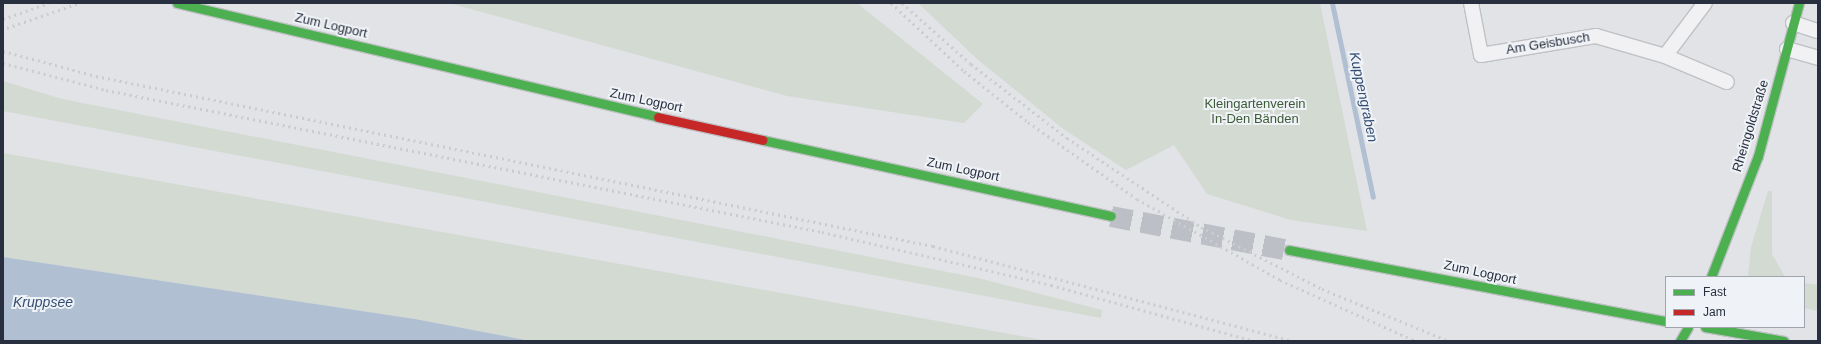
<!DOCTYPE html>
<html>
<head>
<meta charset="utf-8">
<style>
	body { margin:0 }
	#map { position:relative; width:1821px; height:344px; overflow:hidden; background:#e1e3e6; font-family:Helvetica,sans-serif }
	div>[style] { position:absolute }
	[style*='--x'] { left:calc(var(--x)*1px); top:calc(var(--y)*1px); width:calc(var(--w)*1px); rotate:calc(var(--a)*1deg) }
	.green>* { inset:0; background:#d2dad2 }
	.water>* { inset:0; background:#b0bfd1 }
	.stream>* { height:5px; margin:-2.5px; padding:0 2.5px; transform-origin:2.5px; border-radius:2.5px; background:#b0bfd1 }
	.secondary-tunnel>* { height:21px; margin-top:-10.5px; transform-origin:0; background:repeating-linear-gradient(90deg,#bcbfc5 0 21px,transparent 0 31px) }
	.roads { filter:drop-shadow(1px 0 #bfc1c4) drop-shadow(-1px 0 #bfc1c4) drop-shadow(0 1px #bfc1c4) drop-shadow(0 -1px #bfc1c4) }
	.street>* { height:14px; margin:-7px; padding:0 7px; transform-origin:7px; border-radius:7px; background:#f1f1f3 }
	.fast>* { height:9px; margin:-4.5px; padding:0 4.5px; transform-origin:4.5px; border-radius:4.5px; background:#4caf50 }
	.jam>* { height:9px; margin:-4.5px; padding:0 4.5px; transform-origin:4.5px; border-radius:4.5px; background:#c62828 }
	.rail>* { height:3px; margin-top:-1.5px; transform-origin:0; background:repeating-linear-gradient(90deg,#cacccf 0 2px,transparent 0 6px) }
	span { translate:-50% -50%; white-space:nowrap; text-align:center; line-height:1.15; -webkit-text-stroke:4px #eff2f6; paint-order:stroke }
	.street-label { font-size:13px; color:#28303f }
	.park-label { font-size:13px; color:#3c5b36 }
	.water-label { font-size:14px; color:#334e72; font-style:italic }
	.frame { position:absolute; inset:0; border:4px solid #28303f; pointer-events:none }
	.legend { position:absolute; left:1665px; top:276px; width:140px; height:52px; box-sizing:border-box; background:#eff2f6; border:1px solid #9fa4ad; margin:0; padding:5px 7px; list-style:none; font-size:12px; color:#28303f }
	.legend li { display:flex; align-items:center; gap:8px; height:20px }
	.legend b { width:20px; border:1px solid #9fa4ad }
</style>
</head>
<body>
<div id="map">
	<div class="green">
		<i style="clip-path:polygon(449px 3px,857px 3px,983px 104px,964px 123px,787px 96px)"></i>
		<i style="clip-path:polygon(918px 3px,1320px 3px,1367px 231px,1291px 220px,1207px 194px,1174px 145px,1126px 170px,1062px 128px,976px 58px)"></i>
		<i style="clip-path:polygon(3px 81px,62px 99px,978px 278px,1102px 310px,1101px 318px,3px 111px)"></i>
		<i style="clip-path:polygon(3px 153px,1048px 341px,531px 341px,415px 319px,3px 257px)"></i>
		<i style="clip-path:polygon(1768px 191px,1772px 191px,1772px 254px,1785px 277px,1748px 277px,1751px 247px)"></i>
		<i style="clip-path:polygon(1804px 283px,1818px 285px,1818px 311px,1804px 308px)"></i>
	</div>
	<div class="water">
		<i style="clip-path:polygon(3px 257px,415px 319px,531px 341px,3px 341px)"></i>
	</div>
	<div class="stream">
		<i style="--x:1332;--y:3;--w:198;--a:78.1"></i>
	</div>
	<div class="secondary-tunnel">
		<i style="--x:1111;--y:216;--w:181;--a:10.8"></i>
	</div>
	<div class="roads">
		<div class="street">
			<i style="--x:1471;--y:3;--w:53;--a:79.1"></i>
			<i style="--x:1481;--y:55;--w:117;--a:-9.4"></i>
			<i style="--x:1596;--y:36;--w:72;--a:16.2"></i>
			<i style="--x:1665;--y:56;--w:67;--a:22.8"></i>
			<i style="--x:1793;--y:23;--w:26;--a:18"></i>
			<i style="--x:1787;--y:49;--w:32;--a:16"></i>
			<i style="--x:1665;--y:56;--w:66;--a:-53"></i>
		</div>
		<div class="fast">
			<i style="--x:177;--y:3;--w:494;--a:13.3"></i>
			<i style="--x:763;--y:140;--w:356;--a:12.3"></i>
			<i style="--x:1289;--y:250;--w:384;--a:10.7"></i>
			<i style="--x:1711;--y:277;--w:130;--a:-68.8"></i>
			<i style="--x:1758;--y:156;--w:158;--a:-75"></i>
			<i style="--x:1705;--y:327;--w:80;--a:10"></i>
			<i style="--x:1680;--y:341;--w:16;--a:-60"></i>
		</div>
		<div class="jam">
			<i style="--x:658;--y:117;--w:107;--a:12.4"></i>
		</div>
	</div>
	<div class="rail">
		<i style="--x:891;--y:3;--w:100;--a:43"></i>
		<i style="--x:964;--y:71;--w:82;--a:38.6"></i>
		<i style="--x:1028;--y:122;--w:133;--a:35.2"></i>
		<i style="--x:1137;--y:199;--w:164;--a:29.5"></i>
		<i style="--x:1280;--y:280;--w:149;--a:24.2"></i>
		<i style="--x:902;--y:3;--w:92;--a:41.5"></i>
		<i style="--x:971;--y:64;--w:121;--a:37.6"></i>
		<i style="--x:1067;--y:138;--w:161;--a:33.6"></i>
		<i style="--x:1201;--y:227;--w:136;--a:27.1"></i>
		<i style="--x:1322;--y:289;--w:137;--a:22.3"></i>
		<i style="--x:3;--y:19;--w:49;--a:-19.2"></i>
		<i style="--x:7;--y:28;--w:76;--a:-19.1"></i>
		<i style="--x:3;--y:51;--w:96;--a:15"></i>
		<i style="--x:96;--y:76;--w:854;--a:11.48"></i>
		<i style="--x:933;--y:246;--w:372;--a:14.8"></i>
		<i style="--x:3;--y:63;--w:106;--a:14.7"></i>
		<i style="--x:106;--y:90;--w:730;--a:11.22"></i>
		<i style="--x:822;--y:232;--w:235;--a:13"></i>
		<i style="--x:1051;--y:285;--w:212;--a:15.4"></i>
	</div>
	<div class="street-label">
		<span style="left:331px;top:26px;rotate:13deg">Zum Logport</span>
		<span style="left:1548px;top:44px;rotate:-9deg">Am Geisbusch</span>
		<span style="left:646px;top:101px;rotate:12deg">Zum Logport</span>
		<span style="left:1751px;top:126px;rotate:-73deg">Rheingoldstraße</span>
		<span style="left:963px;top:170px;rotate:12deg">Zum Logport</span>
		<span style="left:1480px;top:273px;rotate:12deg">Zum Logport</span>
	</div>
	<div class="park-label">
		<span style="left:1255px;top:112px">Kleingartenverein<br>In-Den Bänden</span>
	</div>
	<div class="water-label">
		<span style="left:1364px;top:97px;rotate:78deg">Kuppengraben</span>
		<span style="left:43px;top:302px">Kruppsee</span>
	</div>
	<div class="frame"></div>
	<ul class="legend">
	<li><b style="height:5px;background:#4caf50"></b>Fast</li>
	<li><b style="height:5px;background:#c62828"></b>Jam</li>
	</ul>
</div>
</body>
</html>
